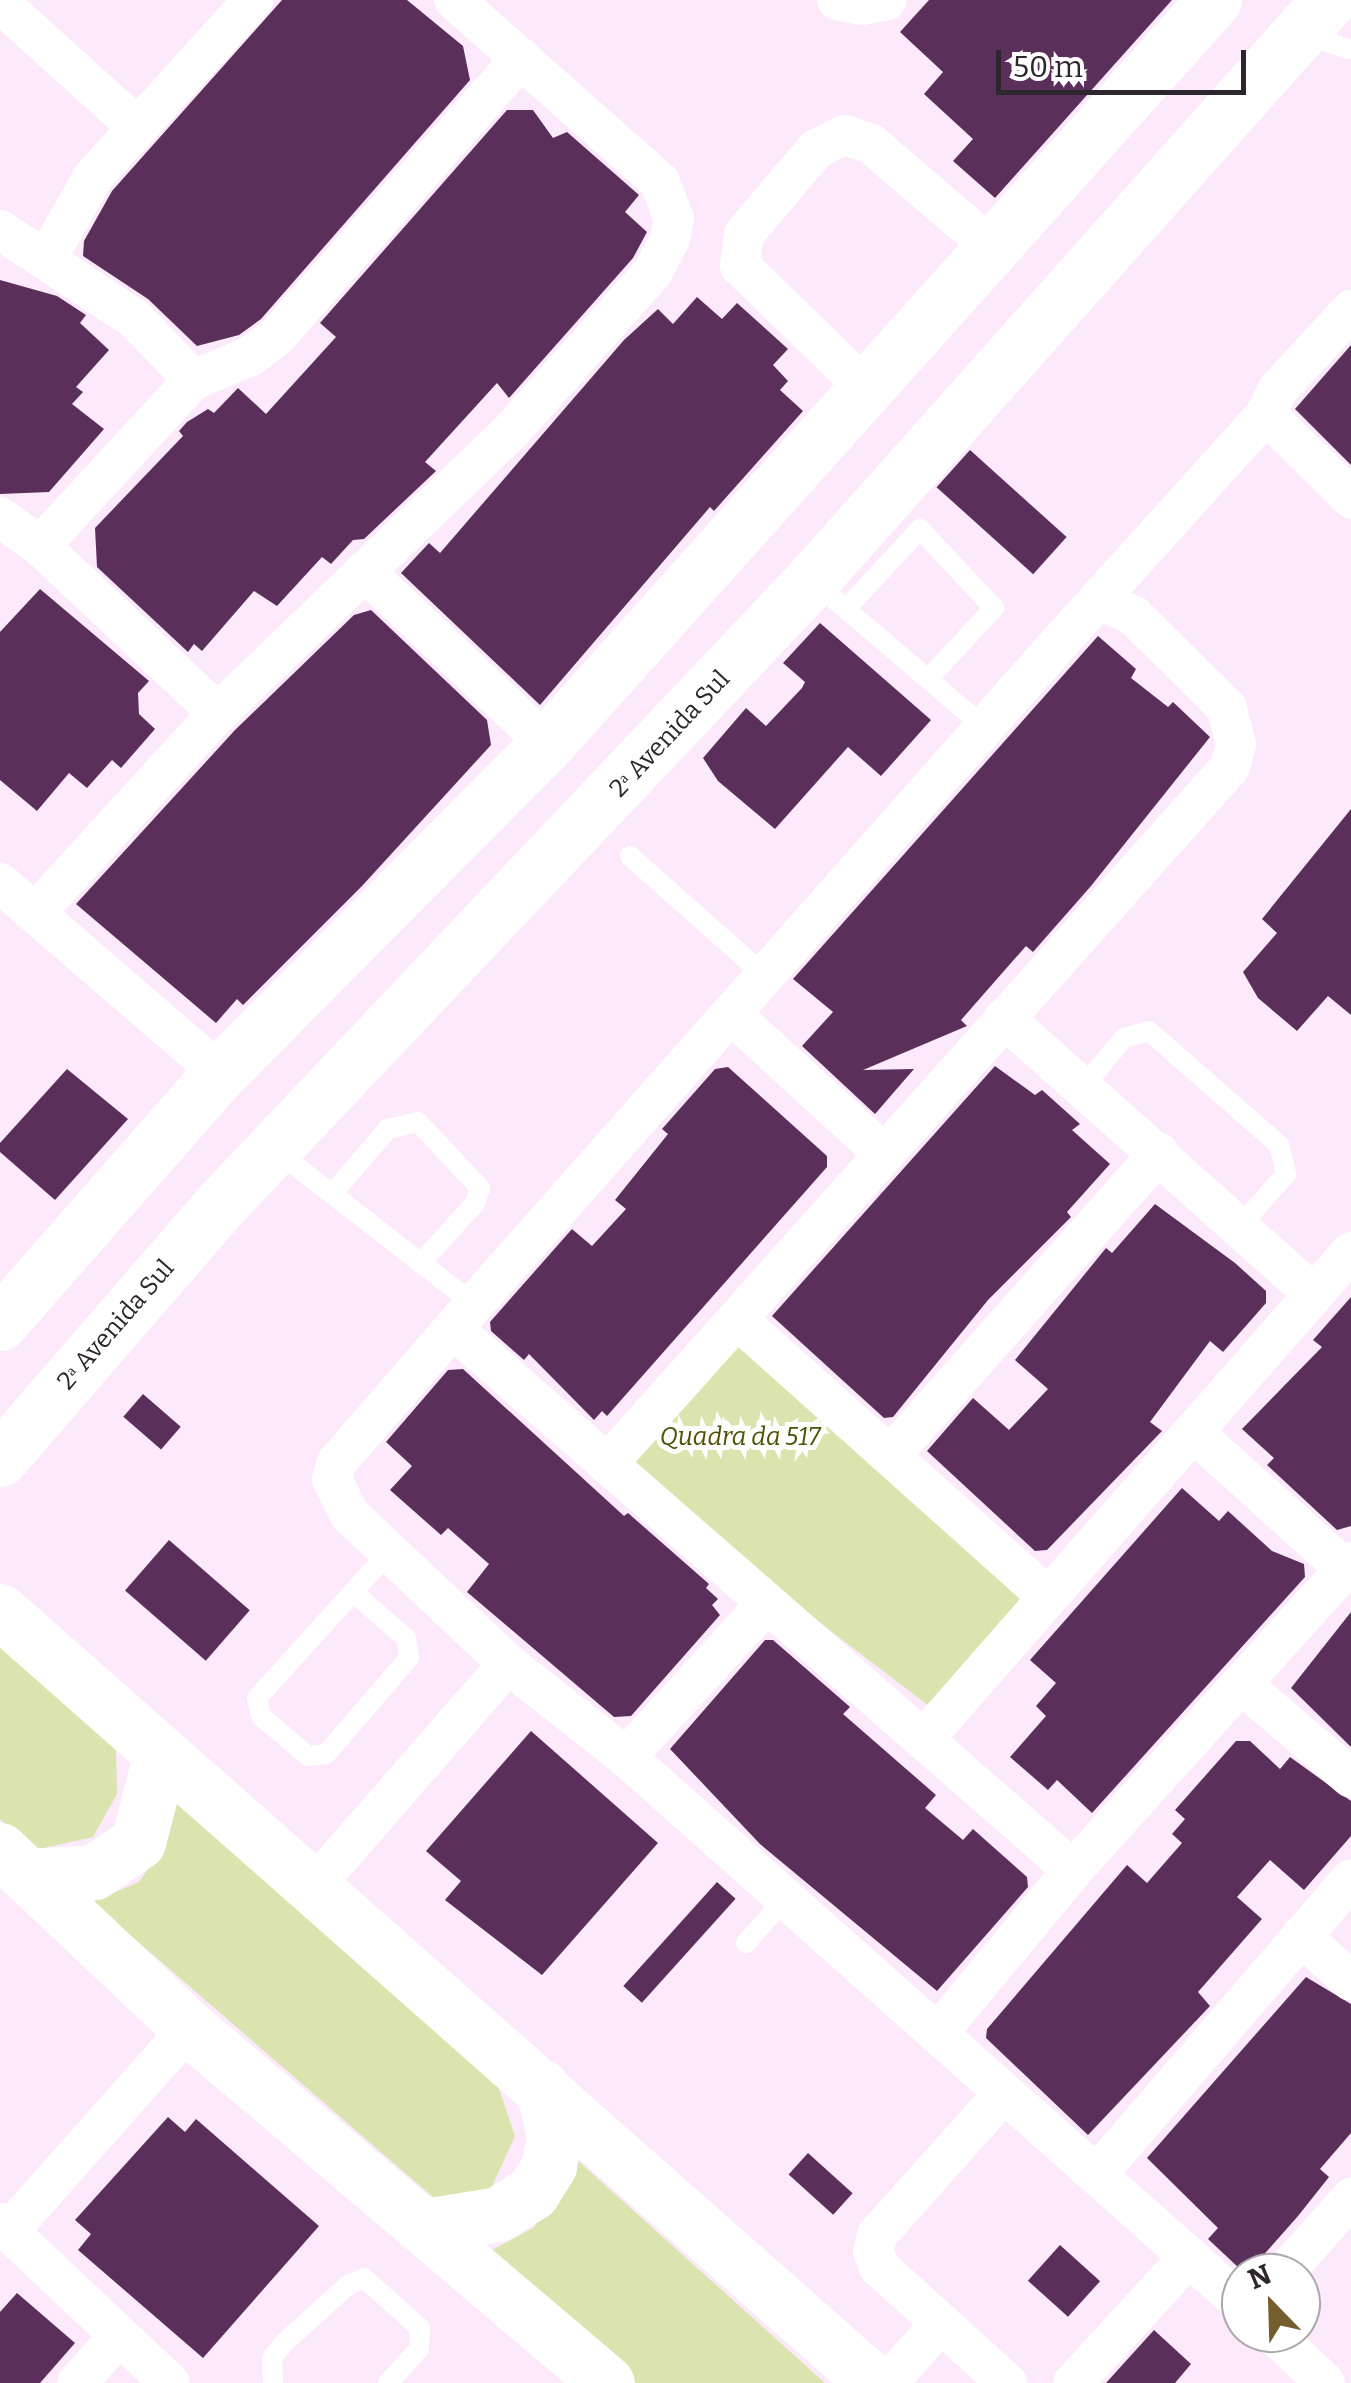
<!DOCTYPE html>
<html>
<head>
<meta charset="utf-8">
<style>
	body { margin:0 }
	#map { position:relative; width:1351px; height:2383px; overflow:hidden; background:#fce9fb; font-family:Bitter,serif }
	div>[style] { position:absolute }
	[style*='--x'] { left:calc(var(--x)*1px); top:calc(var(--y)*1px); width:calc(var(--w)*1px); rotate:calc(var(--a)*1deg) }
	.green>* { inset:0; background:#dbe4af }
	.building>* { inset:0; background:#5a305a; transform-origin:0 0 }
	.lane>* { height:20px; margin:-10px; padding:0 10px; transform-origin:10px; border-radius:10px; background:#fff }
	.street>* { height:40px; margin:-20px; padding:0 20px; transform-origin:20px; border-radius:20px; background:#fff }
	.secondary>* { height:55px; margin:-27.5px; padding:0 27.5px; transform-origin:27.5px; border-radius:27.5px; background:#fff }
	span { translate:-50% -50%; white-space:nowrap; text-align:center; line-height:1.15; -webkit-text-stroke:10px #fff; paint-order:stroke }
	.street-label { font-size:25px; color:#2d262c }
	.park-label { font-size:25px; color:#4c5204; font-style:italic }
	.north { position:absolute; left:1221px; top:2253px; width:100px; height:100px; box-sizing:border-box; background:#fff; border:2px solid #aba8ab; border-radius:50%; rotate:337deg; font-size:28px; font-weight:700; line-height:40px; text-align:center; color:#2d262c }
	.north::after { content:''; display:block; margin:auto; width:35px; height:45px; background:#745e2e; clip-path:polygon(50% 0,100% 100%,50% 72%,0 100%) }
	.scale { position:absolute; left:996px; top:50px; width:250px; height:45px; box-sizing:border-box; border:5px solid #2d262c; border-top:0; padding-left:12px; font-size:30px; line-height:35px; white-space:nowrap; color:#2d262c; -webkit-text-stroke:8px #fff; paint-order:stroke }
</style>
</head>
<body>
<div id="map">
	<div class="green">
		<i style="clip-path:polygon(733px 1293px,1041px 1583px,933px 1709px,596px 1452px)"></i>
		<i style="clip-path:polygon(0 1644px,116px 1747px,117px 1794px,93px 1837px,35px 1850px,0 1819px)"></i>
		<i style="clip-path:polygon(162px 1791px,497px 2083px,515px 2136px,484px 2204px,441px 2204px,92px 1902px,139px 1882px,167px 1842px)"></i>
		<i style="clip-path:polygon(576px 2159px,825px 2383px,636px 2383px,492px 2250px,533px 2228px,567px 2187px)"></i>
	</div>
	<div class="building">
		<i style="clip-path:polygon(282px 0,407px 0,463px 46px,470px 80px,261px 319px,239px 335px,197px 346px,148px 299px,83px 256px,84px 241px,112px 191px)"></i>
		<i style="clip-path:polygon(929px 0,1172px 0,995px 198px,953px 161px,973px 139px,924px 94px,943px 72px,900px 32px)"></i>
		<i style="clip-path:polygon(507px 110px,533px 110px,553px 138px,567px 132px,639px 195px,625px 212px,647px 232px,633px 258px,509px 398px,497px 383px,425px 462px,436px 471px,364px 539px,353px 540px,331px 564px,322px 557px,277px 606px,254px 591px,202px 651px,194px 644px,188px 652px,97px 567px,95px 528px,183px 436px,179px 431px,187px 422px,208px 409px,214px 413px,238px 388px,266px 414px,336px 337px,320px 323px)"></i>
		<i style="clip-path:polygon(0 280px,57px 296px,86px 315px,80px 323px,109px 350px,76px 387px,83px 392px,72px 404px,104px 429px,49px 492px,0 494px)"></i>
		<i style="clip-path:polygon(697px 297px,722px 319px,737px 303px,788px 349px,773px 365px,788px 381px,780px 390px,803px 411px,714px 511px,710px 507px,540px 705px,401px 573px,429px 543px,440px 553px,624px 340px,658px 309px,673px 324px)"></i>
		<i style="clip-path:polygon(1351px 345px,1351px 465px,1295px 409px)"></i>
		<i style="left:970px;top:450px;width:130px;height:50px;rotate:42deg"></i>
		<i style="clip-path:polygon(40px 589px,149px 681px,138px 693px,139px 714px,155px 729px,121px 768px,112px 760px,87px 788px,69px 773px,37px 811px,0 780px,0 632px)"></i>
		<i style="clip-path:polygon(371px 610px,487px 720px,491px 745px,362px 886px,243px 1005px,237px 999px,216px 1023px,76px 904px,235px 730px,354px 615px)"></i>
		<i style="clip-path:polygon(820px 623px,931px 720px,881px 776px,848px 747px,775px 829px,718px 781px,703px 758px,746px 708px,766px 726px,802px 688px,805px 682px,783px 663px)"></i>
		<i style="clip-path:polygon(1098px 636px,1136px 669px,1131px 678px,1168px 707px,1173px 702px,1210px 737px,1091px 886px,1033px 952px,1026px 946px,961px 1020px,967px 1026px,863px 1070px,914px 1069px,875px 1114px,802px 1046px,833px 1012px,793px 979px)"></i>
		<i style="clip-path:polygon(1351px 809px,1351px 1015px,1328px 996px,1297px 1031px,1258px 998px,1243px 972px,1277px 933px,1262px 919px)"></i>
		<i style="clip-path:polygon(995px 1066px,1035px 1095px,1042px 1090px,1080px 1124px,1072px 1130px,1110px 1164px,1067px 1212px,1071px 1217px,988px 1300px,893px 1417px,884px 1418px,772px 1316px)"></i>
		<i style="clip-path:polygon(728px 1067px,827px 1156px,827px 1167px,607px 1416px,602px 1411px,594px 1420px,529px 1354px,524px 1360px,491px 1331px,490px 1322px,572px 1229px,592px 1246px,626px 1209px,615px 1200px,668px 1134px,662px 1129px,715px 1069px)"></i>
		<i style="clip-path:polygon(67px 1069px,128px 1119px,55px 1200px,0 1152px,0 1143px)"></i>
		<i style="clip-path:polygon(1155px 1204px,1235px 1263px,1266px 1291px,1266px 1303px,1223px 1352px,1210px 1341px,1150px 1422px,1162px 1431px,1047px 1550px,1035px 1551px,927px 1451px,973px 1398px,1009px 1430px,1048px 1389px,1015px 1360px,1106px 1248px,1112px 1253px)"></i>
		<i style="clip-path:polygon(1351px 1297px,1351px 1526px,1337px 1530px,1267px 1465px,1274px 1458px,1242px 1429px,1322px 1347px,1313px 1340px)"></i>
		<i style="clip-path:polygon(463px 1369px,624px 1516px,628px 1513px,709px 1584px,706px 1588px,718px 1599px,712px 1605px,720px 1615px,631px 1716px,614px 1717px,467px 1592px,489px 1564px,448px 1528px,441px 1535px,390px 1490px,412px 1466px,386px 1442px,448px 1370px)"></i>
		<i style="left:143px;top:1394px;width:50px;height:30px;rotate:41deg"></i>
		<i style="clip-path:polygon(1182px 1488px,1219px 1521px,1228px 1511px,1272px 1551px,1304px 1564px,1305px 1577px,1092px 1813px,1057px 1780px,1048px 1790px,1010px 1757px,1046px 1716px,1036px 1706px,1056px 1683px,1030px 1660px)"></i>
		<i style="left:169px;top:1540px;width:107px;height:67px;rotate:41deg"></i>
		<i style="clip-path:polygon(1351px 1612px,1351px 1747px,1291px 1688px)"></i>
		<i style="clip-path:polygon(765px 1640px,773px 1640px,850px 1707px,843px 1714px,936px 1795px,925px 1808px,963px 1840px,973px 1829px,1027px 1877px,1028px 1887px,937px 1991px,760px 1844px,670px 1749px)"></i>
		<i style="clip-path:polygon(531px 1731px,658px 1843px,542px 1975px,445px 1900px,461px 1881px,426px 1851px)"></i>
		<i style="clip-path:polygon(1236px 1741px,1250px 1741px,1280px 1769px,1290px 1757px,1351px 1801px,1351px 1836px,1304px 1890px,1270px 1860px,1237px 1897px,1262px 1919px,1198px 1992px,1210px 2006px,1088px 2135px,986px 2038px,987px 2029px,1127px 1865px,1147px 1883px,1182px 1843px,1172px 1834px,1185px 1819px,1175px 1810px)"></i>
		<i style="left:717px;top:1882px;width:25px;height:140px;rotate:42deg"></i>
		<i style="clip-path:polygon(1306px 1977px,1351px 2004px,1351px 2133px,1320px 2169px,1329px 2177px,1298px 2216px,1252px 2268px,1239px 2268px,1208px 2239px,1218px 2228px,1147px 2158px)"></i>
		<i style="clip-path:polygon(168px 2117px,185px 2132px,196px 2119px,319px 2226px,203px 2358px,78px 2250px,91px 2234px,75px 2220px)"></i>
		<i style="left:808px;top:2153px;width:60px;height:29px;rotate:42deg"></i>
		<i style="left:1060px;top:2245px;width:54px;height:48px;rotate:42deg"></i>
		<i style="clip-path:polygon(17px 2293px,75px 2343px,40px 2383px,0 2383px,0 2312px)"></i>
		<i style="clip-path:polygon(1154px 2330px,1191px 2364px,1175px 2383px,1106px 2383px)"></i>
	</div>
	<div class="lane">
		<i style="--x:1303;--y:33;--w:48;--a:19.6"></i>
		<i style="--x:813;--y:581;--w:225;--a:40.5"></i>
		<i style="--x:846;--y:609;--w:109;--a:-47.2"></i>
		<i style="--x:920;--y:529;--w:108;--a:46.9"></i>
		<i style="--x:994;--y:608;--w:97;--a:132.9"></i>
		<i style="--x:630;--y:856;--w:181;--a:41.6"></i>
		<i style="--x:1083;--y:1087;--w:64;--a:-50.1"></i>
		<i style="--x:1124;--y:1038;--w:26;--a:-16"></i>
		<i style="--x:1149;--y:1031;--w:173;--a:41.2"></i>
		<i style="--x:1279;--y:1145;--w:30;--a:76"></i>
		<i style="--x:1286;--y:1174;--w:69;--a:131.5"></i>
		<i style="--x:274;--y:1149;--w:253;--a:37.8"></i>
		<i style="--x:332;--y:1194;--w:86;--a:-49.3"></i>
		<i style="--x:388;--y:1129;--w:31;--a:-13"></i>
		<i style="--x:418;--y:1122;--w:91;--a:46.8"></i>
		<i style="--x:480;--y:1188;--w:16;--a:108"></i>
		<i style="--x:475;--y:1203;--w:81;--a:132"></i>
		<i style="--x:353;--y:1592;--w:70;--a:41"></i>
		<i style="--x:406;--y:1638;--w:20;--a:81"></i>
		<i style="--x:409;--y:1658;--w:127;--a:130.8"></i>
		<i style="--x:326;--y:1754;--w:18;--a:174"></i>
		<i style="--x:308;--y:1756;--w:62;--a:-139.6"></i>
		<i style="--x:261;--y:1716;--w:18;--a:-103"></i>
		<i style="--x:257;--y:1698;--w:143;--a:-47.8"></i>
		<i style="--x:353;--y:1592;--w:54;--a:-48"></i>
		<i style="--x:746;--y:1943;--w:59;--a:-48.4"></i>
		<i style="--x:273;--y:2383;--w:25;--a:-92"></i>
		<i style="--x:272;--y:2358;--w:19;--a:-51"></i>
		<i style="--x:284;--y:2343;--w:86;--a:-42.2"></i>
		<i style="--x:348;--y:2285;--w:17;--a:-24"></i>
		<i style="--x:364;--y:2278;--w:75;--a:41.8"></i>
		<i style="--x:420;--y:2328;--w:21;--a:93"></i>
		<i style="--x:419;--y:2349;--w:46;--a:132.4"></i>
	</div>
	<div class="street">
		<i style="--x:837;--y:0;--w:25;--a:11"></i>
		<i style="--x:862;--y:5;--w:25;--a:-11"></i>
		<i style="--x:0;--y:3;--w:185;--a:42.1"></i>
		<i style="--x:0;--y:230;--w:162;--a:33.4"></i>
		<i style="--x:135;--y:319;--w:84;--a:46.4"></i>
		<i style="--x:47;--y:258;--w:93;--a:-60.4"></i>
		<i style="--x:93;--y:177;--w:239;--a:-47.9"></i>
		<i style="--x:1351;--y:310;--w:108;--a:132.7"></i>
		<i style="--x:1278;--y:389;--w:28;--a:116"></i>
		<i style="--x:1266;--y:414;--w:120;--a:44.7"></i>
		<i style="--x:865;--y:387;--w:174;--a:-135.9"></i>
		<i style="--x:740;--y:266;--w:32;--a:-83"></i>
		<i style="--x:744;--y:234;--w:111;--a:-49.7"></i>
		<i style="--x:816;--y:149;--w:32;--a:-26"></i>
		<i style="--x:845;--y:135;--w:28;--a:19"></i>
		<i style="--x:871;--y:144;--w:163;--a:40.5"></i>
		<i style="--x:0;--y:517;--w:49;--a:35.9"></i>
		<i style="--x:40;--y:546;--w:244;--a:43.2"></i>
		<i style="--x:40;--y:546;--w:226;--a:-47.3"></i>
		<i style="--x:193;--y:380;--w:63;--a:-22.5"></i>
		<i style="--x:251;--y:356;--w:33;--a:-38"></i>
		<i style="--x:277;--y:336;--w:370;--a:-48.7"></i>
		<i style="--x:364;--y:571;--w:252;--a:43.4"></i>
		<i style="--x:1099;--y:599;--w:249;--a:-47.9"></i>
		<i style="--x:0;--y:883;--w:291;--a:40.8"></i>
		<i style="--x:36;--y:912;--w:270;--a:-47.6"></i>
		<i style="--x:218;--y:713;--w:409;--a:-43.9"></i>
		<i style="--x:513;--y:429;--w:210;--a:-48.3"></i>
		<i style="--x:653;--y:272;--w:37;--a:-63"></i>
		<i style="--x:670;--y:239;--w:20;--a:-79"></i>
		<i style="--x:674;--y:219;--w:40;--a:-111"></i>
		<i style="--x:660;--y:182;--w:275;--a:-138.5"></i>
		<i style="--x:731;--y:1014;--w:203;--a:42.4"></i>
		<i style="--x:1004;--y:1018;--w:412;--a:41.7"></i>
		<i style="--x:738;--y:1320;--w:414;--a:41.8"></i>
		<i style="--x:453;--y:1329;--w:823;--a:41.11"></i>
		<i style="--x:1193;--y:1432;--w:205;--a:42"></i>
		<i style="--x:891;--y:1455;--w:404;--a:-48.4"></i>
		<i style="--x:610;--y:1461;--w:931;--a:-48.22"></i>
		<i style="--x:1230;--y:767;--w:23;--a:-75"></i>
		<i style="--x:1236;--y:745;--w:38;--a:-104"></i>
		<i style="--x:1227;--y:708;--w:131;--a:-135.3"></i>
		<i style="--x:1134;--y:616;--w:39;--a:-154"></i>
		<i style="--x:1099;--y:599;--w:47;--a:132.4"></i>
		<i style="--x:1067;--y:634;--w:895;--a:131.51"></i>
		<i style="--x:474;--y:1304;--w:209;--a:130.9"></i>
		<i style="--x:337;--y:1462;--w:18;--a:106"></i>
		<i style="--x:332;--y:1479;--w:39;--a:64"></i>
		<i style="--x:349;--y:1514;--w:219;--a:43.3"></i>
		<i style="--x:508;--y:1664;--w:150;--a:38.2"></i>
		<i style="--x:626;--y:1757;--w:822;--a:41.6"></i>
		<i style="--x:1245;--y:1687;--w:140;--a:40.6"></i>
		<i style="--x:923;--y:1740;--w:649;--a:-48.75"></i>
		<i style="--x:626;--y:1757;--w:207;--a:-47.5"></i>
		<i style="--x:316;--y:1884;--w:292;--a:-48.9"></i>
		<i style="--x:1301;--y:1936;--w:67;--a:42"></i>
		<i style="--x:937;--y:2034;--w:213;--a:-50.3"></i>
		<i style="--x:1073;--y:1870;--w:415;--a:-47.9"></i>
		<i style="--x:1004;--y:2093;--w:191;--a:131.8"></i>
		<i style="--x:877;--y:2235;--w:16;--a:104"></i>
		<i style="--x:873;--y:2251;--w:17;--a:69"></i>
		<i style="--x:879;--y:2267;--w:173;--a:42.2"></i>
		<i style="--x:1099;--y:2172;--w:386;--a:-49.3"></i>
		<i style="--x:0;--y:2223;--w:233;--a:43.3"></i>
		<i style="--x:9;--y:2231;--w:271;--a:-48.4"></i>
		<i style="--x:1284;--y:2273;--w:101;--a:-48.2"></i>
		<i style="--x:1273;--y:2333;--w:72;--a:43.9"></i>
		<i style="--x:77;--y:2383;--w:62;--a:-48.3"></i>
		<i style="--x:888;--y:2383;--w:80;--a:-48.5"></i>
		<i style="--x:1073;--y:2383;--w:171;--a:-47.4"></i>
	</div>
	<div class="secondary">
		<i style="--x:0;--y:1323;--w:333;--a:-48.7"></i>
		<i style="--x:220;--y:1073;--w:464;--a:-45.2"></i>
		<i style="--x:547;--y:744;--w:999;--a:-48.12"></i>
		<i style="--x:0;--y:1459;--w:335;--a:-49.1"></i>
		<i style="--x:219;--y:1206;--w:862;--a:-46.55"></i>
		<i style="--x:812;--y:580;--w:777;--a:-48.29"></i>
		<i style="--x:0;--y:1611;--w:1166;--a:41.45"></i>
		<i style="--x:0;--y:1850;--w:260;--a:43.3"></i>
		<i style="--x:189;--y:2028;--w:548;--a:40.34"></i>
		<i style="--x:30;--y:1876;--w:64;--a:-3.6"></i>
		<i style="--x:94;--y:1872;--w:53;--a:-34.3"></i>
		<i style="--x:138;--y:1842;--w:92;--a:-75.5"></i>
		<i style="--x:425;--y:2226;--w:74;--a:-9.3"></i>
		<i style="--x:498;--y:2214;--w:40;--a:-32"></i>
		<i style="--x:532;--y:2193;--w:32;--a:-58"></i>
		<i style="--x:549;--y:2166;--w:31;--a:-81"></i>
		<i style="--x:554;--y:2135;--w:49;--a:-104"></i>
	</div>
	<div class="street-label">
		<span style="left:670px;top:734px;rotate:-47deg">2ᵃ Avenida Sul</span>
		<span style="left:116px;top:1325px;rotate:-49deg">2ᵃ Avenida Sul</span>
	</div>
	<div class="park-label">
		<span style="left:740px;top:1437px">Quadra da 517</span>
	</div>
	<div class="north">N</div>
	<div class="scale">50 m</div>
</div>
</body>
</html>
